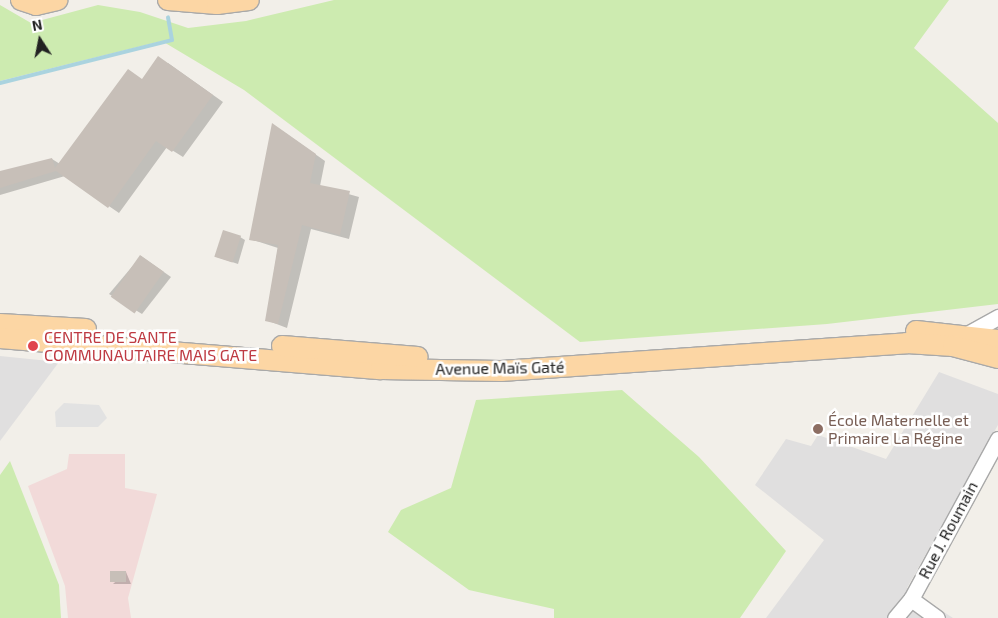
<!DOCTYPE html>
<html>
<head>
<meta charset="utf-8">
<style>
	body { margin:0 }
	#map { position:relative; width:998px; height:618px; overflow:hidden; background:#f2efe9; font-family:"Exo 2",sans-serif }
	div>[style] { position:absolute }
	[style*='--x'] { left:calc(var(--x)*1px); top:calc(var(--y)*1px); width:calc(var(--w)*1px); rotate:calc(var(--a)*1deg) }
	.residential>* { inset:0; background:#e0dfdf }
	.commercial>* { inset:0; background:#f2dad9 }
	.grass>* { inset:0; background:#cdebb0 }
	.parking>* { inset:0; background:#e2e2e2 }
	.shadow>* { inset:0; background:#0003 }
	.stream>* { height:4px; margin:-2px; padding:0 2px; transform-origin:2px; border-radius:2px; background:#aad3df }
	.building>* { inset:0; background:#c7bfb8; transform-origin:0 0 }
	.roads { filter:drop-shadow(1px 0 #a9a9a9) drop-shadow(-1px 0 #a9a9a9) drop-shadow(0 1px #a9a9a9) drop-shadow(0 -1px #a9a9a9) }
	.minor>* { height:15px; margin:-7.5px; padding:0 7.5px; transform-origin:7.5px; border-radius:7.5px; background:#fff }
	.major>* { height:20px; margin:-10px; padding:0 10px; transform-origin:10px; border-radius:10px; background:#fcd6a4 }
	.dots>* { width:14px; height:14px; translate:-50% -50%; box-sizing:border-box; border:2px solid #fff; border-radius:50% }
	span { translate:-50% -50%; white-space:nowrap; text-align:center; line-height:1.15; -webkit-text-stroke:5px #fff; paint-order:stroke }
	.health-label { font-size:16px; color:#be3a42 }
	.left { translate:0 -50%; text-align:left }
	.street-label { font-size:16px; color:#222 }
	.education-label { font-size:16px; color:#785e54 }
	.north { position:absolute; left:15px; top:15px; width:50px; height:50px; -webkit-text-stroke:4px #fff; paint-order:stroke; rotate:349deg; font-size:14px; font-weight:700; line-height:20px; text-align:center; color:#222 }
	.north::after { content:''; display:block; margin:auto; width:18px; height:22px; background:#222; clip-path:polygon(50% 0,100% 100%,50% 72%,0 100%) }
</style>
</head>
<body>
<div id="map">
	<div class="residential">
		<i style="clip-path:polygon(0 356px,59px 362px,0 441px)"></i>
		<i style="clip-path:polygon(939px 372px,998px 394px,998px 425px,907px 588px,953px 618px,766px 618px,824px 540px,755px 485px,786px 439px,811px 446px,818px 435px,886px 459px)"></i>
	</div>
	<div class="commercial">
		<i style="clip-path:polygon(69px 454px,125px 454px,125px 488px,157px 494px,128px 598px,131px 618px,68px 618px,65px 586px,28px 486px,67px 469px)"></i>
	</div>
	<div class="grass">
		<i style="clip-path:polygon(334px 0,949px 0,914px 48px,998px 123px,998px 304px,827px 324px,580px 342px,244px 90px,162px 41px,0 81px,0 5px,31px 23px,98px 5px,140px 12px,188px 28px,246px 21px)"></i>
		<i style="clip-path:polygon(622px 390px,699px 457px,786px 551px,740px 618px,554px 618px,554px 609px,469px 590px,388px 532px,401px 510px,451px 488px,476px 400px)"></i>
		<i style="clip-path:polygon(10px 461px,59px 585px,61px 618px,0 618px,0 475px)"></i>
	</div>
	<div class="parking">
		<i style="clip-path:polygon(64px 403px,99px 405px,107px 418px,98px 427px,56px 427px,55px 412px)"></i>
	</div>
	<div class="shadow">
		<i style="clip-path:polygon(168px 63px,223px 102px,183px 157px,167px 147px,119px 213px,65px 176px,0 195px,0 172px,52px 159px,60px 164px,143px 80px)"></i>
		<i style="clip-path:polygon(281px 130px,325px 161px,320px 186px,359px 197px,349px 239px,311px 229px,287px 328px,266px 320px,278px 248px,250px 239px)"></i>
		<i style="clip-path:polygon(240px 237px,245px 240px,238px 264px,217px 257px)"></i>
		<i style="clip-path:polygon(141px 256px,171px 277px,142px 314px,109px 294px)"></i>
		<i style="clip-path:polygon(126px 572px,131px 584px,113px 584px)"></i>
	</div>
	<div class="stream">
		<i style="--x:0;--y:83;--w:177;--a:-14"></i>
		<i style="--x:172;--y:40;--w:23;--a:-100"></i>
	</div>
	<div class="building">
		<i style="clip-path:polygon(158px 56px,213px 95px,172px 152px,156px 141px,108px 208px,56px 171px,0 188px,0 171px,52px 158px,55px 168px,128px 69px,142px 79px)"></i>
		<i style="clip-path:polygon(272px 123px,316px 154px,310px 183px,350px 191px,340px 235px,302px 225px,278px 324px,265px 321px,278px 245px,249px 240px)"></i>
		<i style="left:223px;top:230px;width:19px;height:28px;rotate:18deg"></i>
		<i style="left:140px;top:255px;width:29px;height:51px;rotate:35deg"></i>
		<i style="left:126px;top:571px;width:11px;height:16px;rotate:90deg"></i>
	</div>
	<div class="roads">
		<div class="minor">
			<i style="--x:958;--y:339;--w:46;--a:-28.8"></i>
			<i style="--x:911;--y:599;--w:32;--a:36"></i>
			<i style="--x:895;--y:618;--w:25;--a:-50"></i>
			<i style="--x:911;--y:599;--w:182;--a:-61.5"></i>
		</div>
		<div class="major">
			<i style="--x:21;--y:0;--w:16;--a:18"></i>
			<i style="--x:36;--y:5;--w:22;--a:-13"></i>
			<i style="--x:168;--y:0;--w:49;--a:4.7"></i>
			<i style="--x:217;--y:4;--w:32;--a:-7"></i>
			<i style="--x:0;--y:324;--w:86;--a:3.3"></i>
			<i style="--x:916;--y:331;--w:82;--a:6.3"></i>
			<i style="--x:0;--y:338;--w:382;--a:4.7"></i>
			<i style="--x:381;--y:369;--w:120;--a:1"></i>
			<i style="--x:501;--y:371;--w:407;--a:-3.9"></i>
			<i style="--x:907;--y:343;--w:46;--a:3.7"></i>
			<i style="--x:953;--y:346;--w:47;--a:14.9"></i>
			<i style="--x:282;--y:346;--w:136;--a:4.6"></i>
		</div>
	</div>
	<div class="dots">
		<i style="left:33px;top:346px;background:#e0444e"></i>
		<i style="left:818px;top:429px;background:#8d6e63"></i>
	</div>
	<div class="health-label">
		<span class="left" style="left:44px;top:346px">CENTRE DE SANTE<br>COMMUNAUTAIRE MAIS GATE</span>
	</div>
	<div class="street-label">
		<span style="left:500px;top:368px;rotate:-1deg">Avenue Maïs Gaté</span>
		<span style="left:948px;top:530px;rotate:-62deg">Rue J. Roumain</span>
	</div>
	<div class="education-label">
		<span class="left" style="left:828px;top:429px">École Maternelle et<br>Primaire La Régine</span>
	</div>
	<div class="north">N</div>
</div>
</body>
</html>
